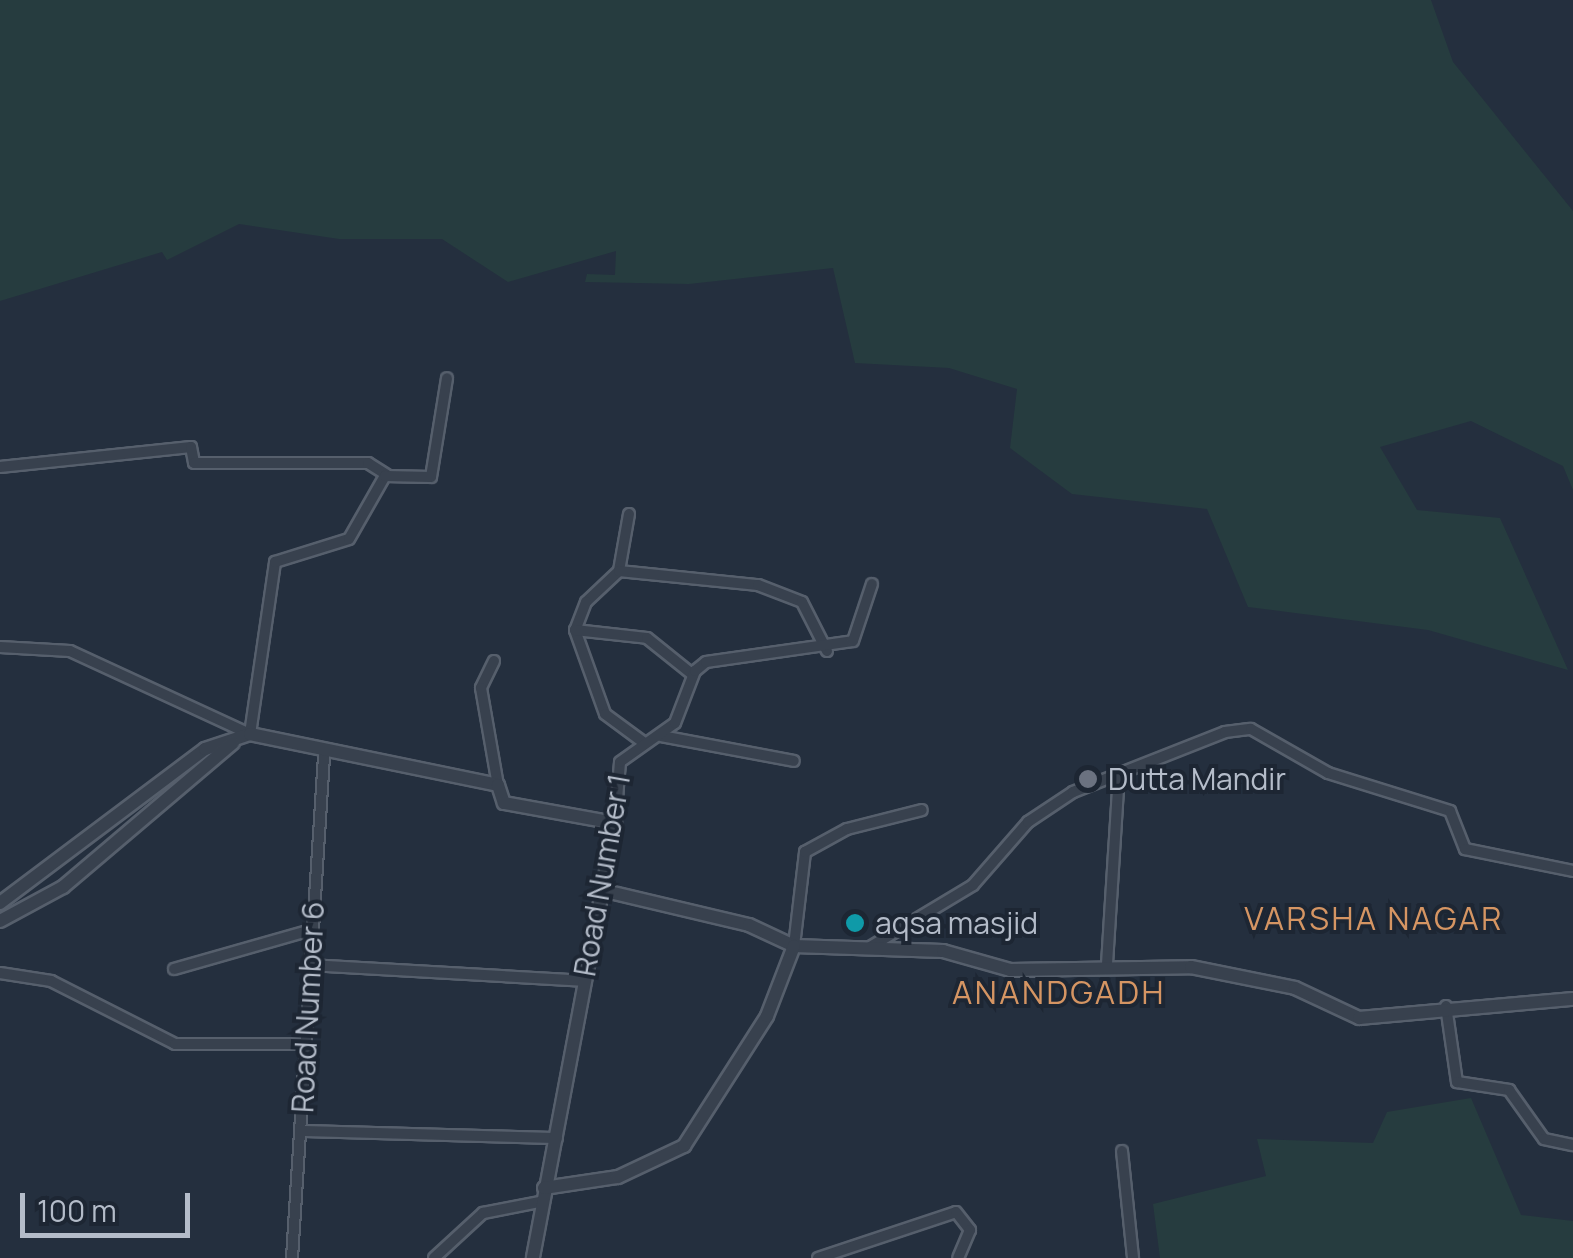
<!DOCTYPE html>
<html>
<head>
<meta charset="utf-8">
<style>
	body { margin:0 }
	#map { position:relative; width:1573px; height:1258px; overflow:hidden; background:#242f3e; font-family:Manrope,sans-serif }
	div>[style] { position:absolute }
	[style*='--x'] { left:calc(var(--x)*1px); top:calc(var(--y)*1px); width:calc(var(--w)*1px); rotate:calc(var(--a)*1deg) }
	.green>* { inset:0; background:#263c3f }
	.roads { filter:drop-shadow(2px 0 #565f6c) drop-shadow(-2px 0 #565f6c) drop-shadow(0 2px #565f6c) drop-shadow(0 -2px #565f6c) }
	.minor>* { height:10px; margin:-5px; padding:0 5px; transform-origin:5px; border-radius:5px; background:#38414e }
	.tertiary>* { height:12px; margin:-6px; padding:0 6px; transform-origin:6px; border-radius:6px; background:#38414e }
	.dots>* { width:28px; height:28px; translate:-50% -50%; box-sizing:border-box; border:5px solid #1d2633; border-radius:50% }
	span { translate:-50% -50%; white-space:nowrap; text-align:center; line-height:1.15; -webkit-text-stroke:8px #1d2633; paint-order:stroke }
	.poi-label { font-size:30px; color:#b4bcc9 }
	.left { translate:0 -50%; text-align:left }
	.street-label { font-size:30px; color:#b4bcc9 }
	.neighbourhood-label { font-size:32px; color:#d59563; letter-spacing:2.5px }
	.scale { position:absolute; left:20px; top:1193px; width:170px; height:45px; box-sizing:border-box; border:5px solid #b4bcc9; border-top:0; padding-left:12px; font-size:30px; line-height:35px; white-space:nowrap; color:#b4bcc9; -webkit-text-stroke:8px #1d2633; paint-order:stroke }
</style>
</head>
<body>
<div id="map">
	<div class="green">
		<i style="clip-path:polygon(0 0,1431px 0,1453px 62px,1573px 211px,1573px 490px,1563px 466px,1471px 421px,1380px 447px,1417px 510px,1500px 518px,1568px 670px,1428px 630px,1248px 607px,1207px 509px,1072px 494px,1010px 448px,1017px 389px,949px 368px,855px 363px,833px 268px,689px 284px,585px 282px,587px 274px,615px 275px,616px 251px,508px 282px,442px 239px,339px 239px,239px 224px,167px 260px,162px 252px,0 301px)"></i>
		<i style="clip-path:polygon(1471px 1098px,1521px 1215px,1573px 1221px,1573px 1258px,1160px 1258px,1153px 1204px,1266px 1176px,1257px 1139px,1373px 1143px,1387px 1112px)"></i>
	</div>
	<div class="roads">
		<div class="minor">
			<i style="--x:0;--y:467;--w:192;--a:-6"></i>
			<i style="--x:191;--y:447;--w:16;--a:79"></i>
			<i style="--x:194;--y:463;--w:174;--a:0"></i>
			<i style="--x:368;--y:463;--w:22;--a:32"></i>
			<i style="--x:629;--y:514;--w:58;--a:100"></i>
			<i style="--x:619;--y:571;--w:45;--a:136.8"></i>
			<i style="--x:586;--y:602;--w:30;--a:111"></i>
			<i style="--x:575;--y:630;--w:89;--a:70.3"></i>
			<i style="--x:605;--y:714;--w:47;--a:36.4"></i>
			<i style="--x:619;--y:571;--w:140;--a:5.8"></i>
			<i style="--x:758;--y:585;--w:47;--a:21.1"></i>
			<i style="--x:802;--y:602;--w:55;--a:63"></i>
			<i style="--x:575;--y:630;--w:72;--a:6.3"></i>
			<i style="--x:647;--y:638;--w:59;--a:38.8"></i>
			<i style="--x:0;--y:647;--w:70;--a:3.3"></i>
			<i style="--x:70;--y:651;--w:198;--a:24.8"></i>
			<i style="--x:250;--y:734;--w:174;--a:-81.7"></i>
			<i style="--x:275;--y:562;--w:77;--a:-17.3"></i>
			<i style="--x:349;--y:539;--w:73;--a:-60.3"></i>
			<i style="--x:385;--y:476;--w:46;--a:1.2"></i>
			<i style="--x:431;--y:477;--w:100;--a:-80.8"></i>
			<i style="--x:494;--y:661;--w:30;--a:116"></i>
			<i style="--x:481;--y:688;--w:98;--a:80.1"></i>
			<i style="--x:661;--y:736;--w:135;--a:10.6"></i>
			<i style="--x:615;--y:823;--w:61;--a:-85.3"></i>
			<i style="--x:620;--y:762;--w:67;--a:-35.3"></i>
			<i style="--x:675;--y:723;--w:56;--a:-69"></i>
			<i style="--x:695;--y:671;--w:14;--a:-39"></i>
			<i style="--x:706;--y:662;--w:148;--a:-8.1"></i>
			<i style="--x:853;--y:641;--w:60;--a:-71.6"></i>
			<i style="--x:794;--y:946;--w:95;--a:-83.3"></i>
			<i style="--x:805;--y:852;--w:48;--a:-28.7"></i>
			<i style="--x:847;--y:829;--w:77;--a:-14.2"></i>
			<i style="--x:870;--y:947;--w:120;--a:-31"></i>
			<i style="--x:973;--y:885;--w:84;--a:-48.9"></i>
			<i style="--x:1028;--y:822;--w:54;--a:-33.7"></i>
			<i style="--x:1073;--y:792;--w:163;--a:-21.5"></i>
			<i style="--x:1225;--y:732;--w:26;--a:-7"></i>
			<i style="--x:1251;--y:729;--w:89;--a:29.7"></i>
			<i style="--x:1328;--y:773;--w:128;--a:17.3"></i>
			<i style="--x:1450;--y:811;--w:41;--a:68.5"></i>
			<i style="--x:1465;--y:849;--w:110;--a:11.5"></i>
			<i style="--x:1107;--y:964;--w:189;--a:-86.4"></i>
			<i style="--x:309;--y:965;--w:274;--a:3.3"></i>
			<i style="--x:174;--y:969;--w:142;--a:-15.9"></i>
			<i style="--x:0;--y:973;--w:52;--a:8.9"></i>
			<i style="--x:51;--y:981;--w:139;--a:26.9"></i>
			<i style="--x:175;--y:1044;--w:130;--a:0"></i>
			<i style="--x:1446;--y:1006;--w:77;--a:81.8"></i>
			<i style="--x:1457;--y:1082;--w:53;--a:8.7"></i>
			<i style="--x:1509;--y:1090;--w:60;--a:54.5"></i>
			<i style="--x:1544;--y:1139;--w:30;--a:12"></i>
			<i style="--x:301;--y:1131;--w:256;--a:1.6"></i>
			<i style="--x:1122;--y:1151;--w:108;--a:84.1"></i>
			<i style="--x:292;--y:1258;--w:503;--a:-86.35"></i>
			<i style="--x:434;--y:1258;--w:67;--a:-42.6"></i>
			<i style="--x:483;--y:1213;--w:62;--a:-11.1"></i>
			<i style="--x:818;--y:1258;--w:145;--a:-18.4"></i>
			<i style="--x:956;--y:1212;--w:23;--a:52"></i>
			<i style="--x:970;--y:1230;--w:30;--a:113"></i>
		</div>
		<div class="tertiary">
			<i style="--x:601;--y:890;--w:152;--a:13.3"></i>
			<i style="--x:749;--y:925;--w:50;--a:25"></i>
			<i style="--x:794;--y:946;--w:149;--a:1.9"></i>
			<i style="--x:943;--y:951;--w:70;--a:15.8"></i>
			<i style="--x:1010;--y:970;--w:181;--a:-0.9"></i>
			<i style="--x:1191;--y:967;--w:106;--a:11.4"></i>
			<i style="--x:1295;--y:988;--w:71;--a:25.1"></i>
			<i style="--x:1359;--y:1018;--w:215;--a:-5.1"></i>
			<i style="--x:0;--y:903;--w:256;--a:-36.9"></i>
			<i style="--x:205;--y:749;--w:47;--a:-18.4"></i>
			<i style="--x:250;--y:734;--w:253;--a:11.6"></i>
			<i style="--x:498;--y:785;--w:19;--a:72"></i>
			<i style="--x:504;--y:803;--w:113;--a:10.2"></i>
			<i style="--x:615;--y:823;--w:443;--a:100.7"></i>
			<i style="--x:0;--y:921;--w:72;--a:-28.4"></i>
			<i style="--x:63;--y:887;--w:223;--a:-40.3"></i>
			<i style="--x:544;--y:1188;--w:75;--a:-8.5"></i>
			<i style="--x:618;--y:1177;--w:73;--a:-25.2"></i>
			<i style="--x:684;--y:1146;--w:154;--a:-57.4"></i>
			<i style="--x:767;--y:1016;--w:75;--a:-68.9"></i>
		</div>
	</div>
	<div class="dots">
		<i style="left:1088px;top:779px;background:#6b7280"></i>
		<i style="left:855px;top:923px;background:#0f9aa8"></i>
	</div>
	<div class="poi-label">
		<span class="left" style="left:1108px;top:779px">Dutta Mandir</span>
		<span class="left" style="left:875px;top:923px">aqsa masjid</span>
	</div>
	<div class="street-label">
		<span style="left:602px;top:875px;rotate:-80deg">Road Number 1</span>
		<span style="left:308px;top:1007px;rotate:-87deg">Road Number 6</span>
	</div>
	<div class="neighbourhood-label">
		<span style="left:1374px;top:918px">VARSHA NAGAR</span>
		<span style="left:1059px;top:992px">ANANDGADH</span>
	</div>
	<div class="scale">100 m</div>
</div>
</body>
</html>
